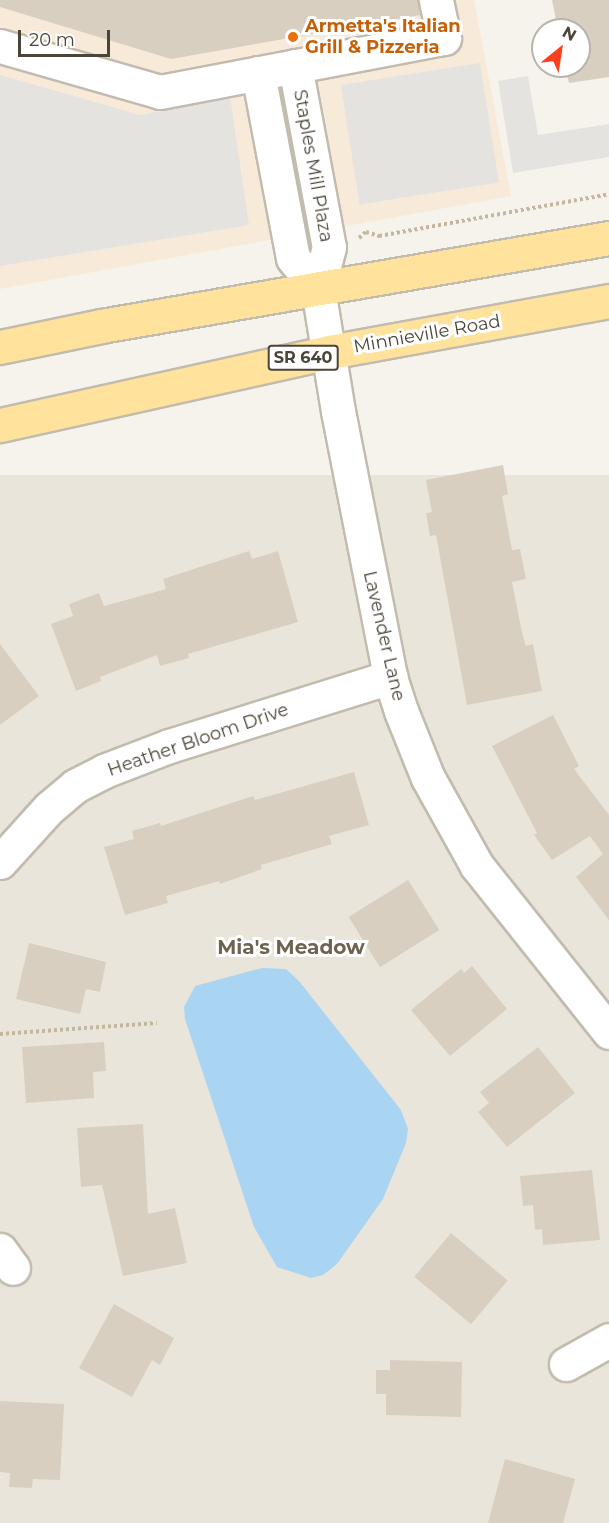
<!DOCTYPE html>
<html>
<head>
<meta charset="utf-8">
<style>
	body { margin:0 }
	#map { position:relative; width:609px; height:1523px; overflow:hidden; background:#f6f3ec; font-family:Montserrat,sans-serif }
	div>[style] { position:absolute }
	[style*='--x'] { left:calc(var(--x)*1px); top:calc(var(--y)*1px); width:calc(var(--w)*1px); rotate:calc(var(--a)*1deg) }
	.residential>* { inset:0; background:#eae5da; transform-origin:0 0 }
	.commercial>* { inset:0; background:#f7ead8 }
	.parking>* { inset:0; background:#e5e3e0; transform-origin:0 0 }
	.water>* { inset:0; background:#a9d4f2 }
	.building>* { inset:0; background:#d8cfc1; transform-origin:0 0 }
	.path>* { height:4px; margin-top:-2px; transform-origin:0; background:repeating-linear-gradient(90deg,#c4b79f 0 3px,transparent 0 6px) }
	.roads { filter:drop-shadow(2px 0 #c2bbae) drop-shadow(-2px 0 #c2bbae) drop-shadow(0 2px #c2bbae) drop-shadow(0 -2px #c2bbae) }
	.minor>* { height:33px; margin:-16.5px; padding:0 16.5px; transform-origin:16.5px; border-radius:16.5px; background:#fff }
	.major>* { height:33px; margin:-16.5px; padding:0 16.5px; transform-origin:16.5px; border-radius:16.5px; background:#ffe39c }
	.dots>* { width:16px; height:16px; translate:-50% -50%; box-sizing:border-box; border:3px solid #fff; border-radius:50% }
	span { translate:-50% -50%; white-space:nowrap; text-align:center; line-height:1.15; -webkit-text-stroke:6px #fff; paint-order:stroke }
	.shield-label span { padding:2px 4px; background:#fff; border:2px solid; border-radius:4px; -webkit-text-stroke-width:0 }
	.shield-label { font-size:16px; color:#4b4439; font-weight:700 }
	.food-label { font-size:18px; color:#c56008; font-weight:700 }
	.left { translate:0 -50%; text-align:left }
	.street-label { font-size:18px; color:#4b4439 }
	.neighbourhood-label { font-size:20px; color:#6e6250; font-weight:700 }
	.north { position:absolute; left:531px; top:18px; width:60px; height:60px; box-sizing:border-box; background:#fff; border:2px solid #b7b4b0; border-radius:50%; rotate:30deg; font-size:16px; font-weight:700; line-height:24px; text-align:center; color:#4b4439 }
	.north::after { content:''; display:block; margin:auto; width:21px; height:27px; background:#fc3f1d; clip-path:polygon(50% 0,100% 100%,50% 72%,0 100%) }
	.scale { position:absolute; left:18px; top:30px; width:92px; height:27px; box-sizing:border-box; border:3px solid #4b4439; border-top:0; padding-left:8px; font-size:18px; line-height:21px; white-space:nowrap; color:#4b4439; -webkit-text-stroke:4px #fff; paint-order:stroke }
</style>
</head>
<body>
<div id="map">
	<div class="residential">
		<i style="left:609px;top:475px;width:1048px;height:615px;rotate:90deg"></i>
	</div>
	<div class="commercial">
		<i style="clip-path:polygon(0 0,474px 0,511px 196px,0 289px)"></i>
	</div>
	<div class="parking">
		<i style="left:480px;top:63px;width:121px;height:141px;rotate:81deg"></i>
		<i style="clip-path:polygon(0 75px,140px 115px,230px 97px,249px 225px,0 266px)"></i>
		<i style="clip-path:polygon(528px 76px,538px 135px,609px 124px,609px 157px,513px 173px,498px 81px)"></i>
	</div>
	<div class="water">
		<i style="clip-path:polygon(262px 968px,286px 969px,299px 981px,401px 1110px,408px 1129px,406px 1143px,383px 1199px,337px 1264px,323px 1275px,311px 1278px,277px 1267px,254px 1227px,185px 1019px,184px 1007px,195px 986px)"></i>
	</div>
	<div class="building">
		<i style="clip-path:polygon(0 0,418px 0,420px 15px,171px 59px,0 7px)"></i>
		<i style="clip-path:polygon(552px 0,609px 0,609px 77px,569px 83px,565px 66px,579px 66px,579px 30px,558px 30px)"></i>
		<i style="clip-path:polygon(503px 465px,508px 494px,502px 496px,512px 550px,520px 549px,526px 579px,512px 582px,522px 633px,526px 646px,533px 644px,542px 691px,467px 705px,436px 535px,430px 536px,426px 513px,432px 512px,426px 480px)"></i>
		<i style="clip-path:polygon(249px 551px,252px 559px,278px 551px,298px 622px,188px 654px,189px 658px,160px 666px,157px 655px,100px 677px,101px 681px,76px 691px,51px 624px,73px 616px,69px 604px,99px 593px,104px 606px,166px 589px,163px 579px)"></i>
		<i style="clip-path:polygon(0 644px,39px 696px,0 725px)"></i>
		<i style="clip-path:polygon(553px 715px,579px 766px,574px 769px,609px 815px,609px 920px,576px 877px,603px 854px,590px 836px,552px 860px,534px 835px,537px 833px,492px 746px)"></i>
		<i style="clip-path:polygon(354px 772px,369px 825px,329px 836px,332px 844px,261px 865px,262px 869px,220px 884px,219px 881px,166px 896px,168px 903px,125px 915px,104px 847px,134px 839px,132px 831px,160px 823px,161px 826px,253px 796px,255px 800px)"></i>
		<i style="left:408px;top:880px;width:59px;height:70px;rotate:58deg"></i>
		<i style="clip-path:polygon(29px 943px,106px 962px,100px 992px,86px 989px,80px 1014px,16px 999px)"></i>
		<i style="clip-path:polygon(472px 966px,507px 1009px,450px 1056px,411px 1010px,461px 969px,464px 973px)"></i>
		<i style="clip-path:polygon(104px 1042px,106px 1071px,93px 1072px,94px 1098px,26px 1103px,22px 1047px)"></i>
		<i style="clip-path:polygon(538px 1047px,575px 1093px,507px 1147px,478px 1112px,489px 1103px,480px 1092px)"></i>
		<i style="clip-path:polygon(143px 1124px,148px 1214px,175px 1208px,187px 1263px,123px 1276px,102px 1185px,81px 1187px,77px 1128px)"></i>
		<i style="clip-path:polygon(592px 1170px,600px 1240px,543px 1245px,542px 1229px,535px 1230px,533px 1205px,523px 1206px,520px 1176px)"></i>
		<i style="left:451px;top:1233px;width:74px;height:57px;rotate:40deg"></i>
		<i style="clip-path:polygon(114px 1304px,174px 1338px,160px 1365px,152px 1360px,132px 1397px,79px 1368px)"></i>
		<i style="clip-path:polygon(390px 1360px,462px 1362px,461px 1417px,386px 1415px,386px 1394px,376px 1394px,376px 1370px,390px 1370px)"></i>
		<i style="clip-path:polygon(0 1401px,64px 1404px,60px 1480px,33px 1479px,32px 1488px,9px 1487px,10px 1473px,0 1472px)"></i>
		<i style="clip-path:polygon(505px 1459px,575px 1479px,563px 1523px,488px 1523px)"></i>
	</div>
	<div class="path">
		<i style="--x:359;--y:238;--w:9;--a:-41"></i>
		<i style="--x:366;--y:232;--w:14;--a:17"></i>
		<i style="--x:379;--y:236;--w:234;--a:-10.3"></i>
		<i style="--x:0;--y:1034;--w:157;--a:-4"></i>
	</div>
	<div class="roads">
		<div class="minor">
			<i style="--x:0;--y:46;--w:166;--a:16"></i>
			<i style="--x:160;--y:92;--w:289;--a:-10.8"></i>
			<i style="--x:444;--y:38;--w:39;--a:-102"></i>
			<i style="--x:295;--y:66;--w:184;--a:79.4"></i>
			<i style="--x:329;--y:247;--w:43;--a:104.7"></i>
			<i style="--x:318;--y:289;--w:124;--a:80.7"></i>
			<i style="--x:338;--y:411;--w:271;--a:78.9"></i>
			<i style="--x:390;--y:677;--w:36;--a:72"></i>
			<i style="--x:401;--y:711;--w:72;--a:68.1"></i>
			<i style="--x:428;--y:778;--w:101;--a:60.9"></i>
			<i style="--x:477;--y:866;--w:212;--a:51.5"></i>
			<i style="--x:258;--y:73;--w:188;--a:79.3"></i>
			<i style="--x:293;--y:258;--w:40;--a:51"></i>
			<i style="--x:0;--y:862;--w:73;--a:-47.8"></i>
			<i style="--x:49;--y:808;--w:34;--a:-40"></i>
			<i style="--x:75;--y:786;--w:33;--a:-27"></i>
			<i style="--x:104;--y:771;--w:70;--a:-21"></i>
			<i style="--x:169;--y:746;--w:232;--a:-17.3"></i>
			<i style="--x:0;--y:1250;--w:22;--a:54"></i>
			<i style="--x:566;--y:1364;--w:49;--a:-29.2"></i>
		</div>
		<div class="major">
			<i style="--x:0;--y:347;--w:103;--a:-11.7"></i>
			<i style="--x:101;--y:326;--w:516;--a:-9.83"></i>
			<i style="--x:0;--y:425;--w:337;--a:-12.5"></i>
			<i style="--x:329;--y:352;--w:285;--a:-10.3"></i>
		</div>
	</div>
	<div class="dots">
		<i style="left:293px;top:37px;background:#e8710a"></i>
	</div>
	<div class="shield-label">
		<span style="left:303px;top:358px">SR 640</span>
	</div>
	<div class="food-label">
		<span class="left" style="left:305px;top:37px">Armetta's Italian<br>Grill &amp; Pizzeria</span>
	</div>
	<div class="street-label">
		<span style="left:313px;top:166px;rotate:80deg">Staples Mill Plaza</span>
		<span style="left:427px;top:334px;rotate:-10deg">Minnieville Road</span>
		<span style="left:384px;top:636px;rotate:77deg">Lavender Lane</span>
		<span style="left:198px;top:740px;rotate:-19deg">Heather Bloom Drive</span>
	</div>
	<div class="neighbourhood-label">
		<span style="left:291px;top:947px">Mia's Meadow</span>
	</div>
	<div class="north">N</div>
	<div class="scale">20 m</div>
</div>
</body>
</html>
